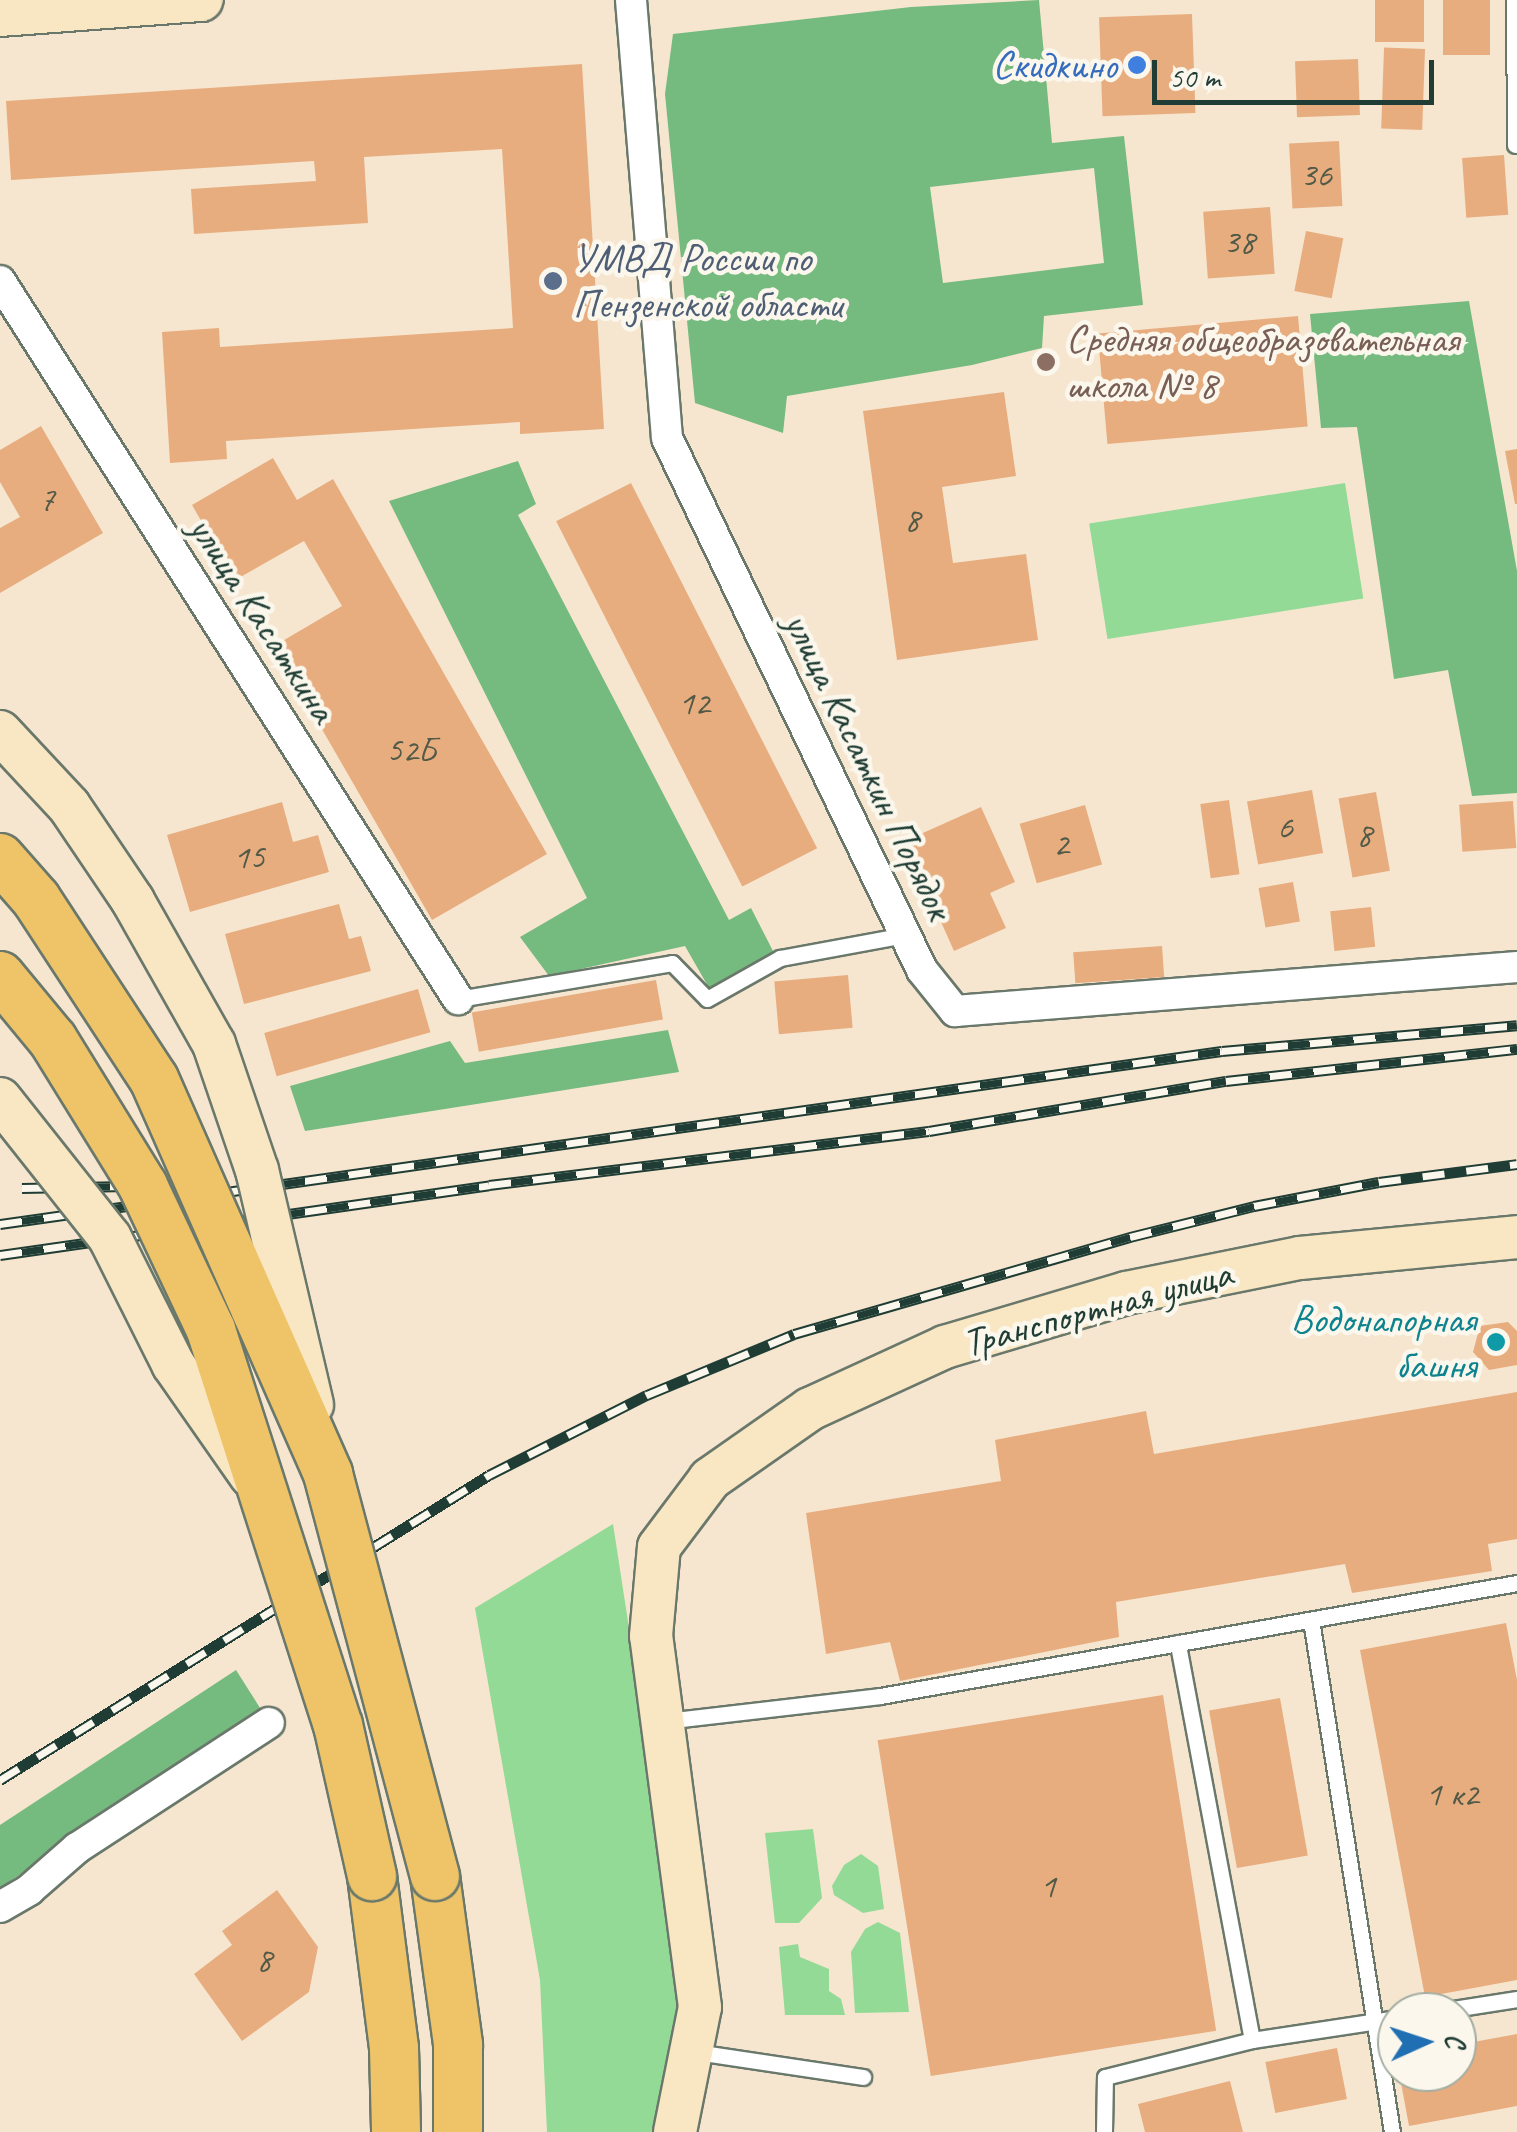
<!DOCTYPE html>
<html>
<head>
<meta charset="utf-8">
<style>
	body { margin:0 }
	#map { position:relative; width:1517px; height:2132px; overflow:hidden; background:#f6e6d0; font-family:Caveat,sans-serif }
	div>[style] { position:absolute }
	[style*='--x'] { left:calc(var(--x)*1px); top:calc(var(--y)*1px); width:calc(var(--w)*1px); rotate:calc(var(--a)*1deg) }
	.green>* { inset:0; background:#92da95; transform-origin:0 0 }
	.forest>* { inset:0; background:#75ba7e }
	.building>* { inset:0; background:#e7ad7f; transform-origin:0 0 }
	.roads { filter:drop-shadow(2px 0 #6a786b) drop-shadow(-2px 0 #6a786b) drop-shadow(0 2px #6a786b) drop-shadow(0 -2px #6a786b) }
	.service>* { height:15px; margin:-7.5px; padding:0 7.5px; transform-origin:7.5px; border-radius:7.5px; background:#fff }
	.minor>* { height:30px; margin:-15px; padding:0 15px; transform-origin:15px; border-radius:15px; background:#fff }
	.secondary>* { height:42px; margin:-21px; padding:0 21px; transform-origin:21px; border-radius:21px; background:#f9e7c3 }
	.primary>* { height:48px; margin:-24px; padding:0 24px; transform-origin:24px; border-radius:24px; background:#efc469 }
	.rail>* { height:11px; margin-top:-5.5px; transform-origin:0; background:repeating-linear-gradient(90deg,#fbf7ec 0 22px,#1f3d34 0 44px); box-sizing:border-box; border-block:2px solid #1f3d34 }
	.bridges { filter:drop-shadow(2px 0 #6a786b) drop-shadow(-2px 0 #6a786b) drop-shadow(0 2px #6a786b) drop-shadow(0 -2px #6a786b) }
	.secondary-bridge>* { height:42px; margin:-21px; padding:0 21px; transform-origin:21px; border-radius:21px; background:#f9e7c3 }
	.primary-bridge>* { height:48px; margin:-24px; padding:0 24px; transform-origin:24px; border-radius:24px; background:#efc469 }
	.dots>* { width:28px; height:28px; translate:-50% -50%; box-sizing:border-box; border:5px solid #fbf7ec; border-radius:50% }
	span { translate:-50% -50%; white-space:nowrap; text-align:center; line-height:1.15; -webkit-text-stroke:9px #fbf7ec; paint-order:stroke }
	.number-label { font-size:35px; color:#515947 }
	.number-label span { -webkit-text-stroke-width:0 }
	.shop-label { font-size:40px; color:#366cbe }
	.right { translate:-100% -50%; text-align:right }
	.service-label { font-size:40px; color:#4e5e75 }
	.left { translate:0 -50%; text-align:left }
	.education-label { font-size:40px; color:#785e54 }
	.street-label { font-size:40px; color:#1f3d34 }
	.culture-label { font-size:40px; color:#0d838f }
	.north { position:absolute; left:1377px; top:1992px; width:100px; height:100px; box-sizing:border-box; background:#fbf7ec; border:2px solid #a3ada2; border-radius:50%; rotate:87deg; font-size:28px; font-weight:700; line-height:40px; text-align:center; color:#1f3d34 }
	.north::after { content:''; display:block; margin:auto; width:35px; height:45px; background:#1f6fb2; clip-path:polygon(50% 0,100% 100%,50% 72%,0 100%) }
	.scale { position:absolute; left:1152px; top:60px; width:282px; height:45px; box-sizing:border-box; border:5px solid #1f3d34; border-top:0; padding-left:12px; font-size:30px; line-height:35px; white-space:nowrap; color:#1f3d34; -webkit-text-stroke:8px #fbf7ec; paint-order:stroke }
</style>
</head>
<body>
<div id="map">
	<div class="green">
		<i style="left:1345px;top:483px;width:117px;height:259px;rotate:81deg"></i>
		<i style="clip-path:polygon(613px 1524px,686px 1998px,660px 2132px,547px 2132px,540px 1980px,475px 1608px)"></i>
		<i style="clip-path:polygon(813px 1829px,822px 1898px,799px 1923px,775px 1923px,765px 1833px)"></i>
		<i style="clip-path:polygon(861px 1854px,878px 1866px,884px 1909px,863px 1913px,834px 1895px,832px 1886px,844px 1865px)"></i>
		<i style="clip-path:polygon(878px 1922px,900px 1933px,909px 2012px,855px 2013px,851px 1952px,865px 1929px)"></i>
		<i style="clip-path:polygon(798px 1944px,800px 1957px,829px 1969px,829px 1991px,841px 1999px,845px 2015px,785px 2015px,779px 1947px)"></i>
	</div>
	<div class="forest">
		<i style="clip-path:polygon(evenodd,1039px 0,1052px 143px,1124px 136px,1143px 305px,1044px 316px,1042px 348px,972px 365px,787px 396px,783px 433px,695px 403px,665px 94px,673px 34px,911px 7px,1039px 0,1094px 168px,1104px 263px,943px 283px,930px 187px,1094px 168px)"></i>
		<i style="clip-path:polygon(1469px 301px,1517px 571px,1517px 793px,1472px 796px,1448px 670px,1394px 679px,1357px 427px,1321px 428px,1310px 314px)"></i>
		<i style="clip-path:polygon(518px 461px,536px 504px,518px 515px,729px 920px,751px 908px,774px 953px,709px 988px,685px 946px,549px 976px,520px 937px,587px 898px,389px 501px)"></i>
		<i style="clip-path:polygon(668px 1030px,679px 1072px,305px 1131px,290px 1086px,450px 1041px,465px 1063px)"></i>
		<i style="clip-path:polygon(236px 1670px,262px 1711px,0 1888px,0 1825px)"></i>
	</div>
	<div class="building">
		<i style="left:1375px;top:0;width:49px;height:42px"></i>
		<i style="left:1443px;top:0;width:47px;height:55px"></i>
		<i style="left:1192px;top:14px;width:99px;height:93px;rotate:88deg"></i>
		<i style="left:1425px;top:49px;width:81px;height:41px;rotate:92deg"></i>
		<i style="left:1358px;top:59px;width:56px;height:63px;rotate:88deg"></i>
		<i style="clip-path:polygon(582px 64px,604px 429px,520px 434px,520px 422px,226px 441px,227px 459px,170px 463px,162px 332px,219px 328px,220px 347px,513px 328px,502px 149px,364px 157px,368px 223px,194px 234px,191px 189px,316px 181px,314px 161px,11px 180px,6px 101px)"></i>
		<i style="left:1339px;top:141px;width:65px;height:50px;rotate:87deg"></i>
		<i style="left:1504px;top:155px;width:60px;height:42px;rotate:86deg"></i>
		<i style="left:1270px;top:207px;width:67px;height:67px;rotate:86deg"></i>
		<i style="left:1306px;top:231px;width:38px;height:61px;rotate:11deg"></i>
		<i style="left:1298px;top:316px;width:111px;height:201px;rotate:85deg"></i>
		<i style="clip-path:polygon(1004px 392px,1016px 476px,942px 487px,953px 563px,1026px 554px,1038px 640px,897px 660px,863px 411px)"></i>
		<i style="clip-path:polygon(41px 426px,103px 533px,0 593px,0 528px,20px 517px,0 482px,0 450px)"></i>
		<i style="clip-path:polygon(1517px 449px,1517px 504px,1515px 504px,1505px 451px)"></i>
		<i style="clip-path:polygon(273px 458px,297px 500px,333px 479px,547px 854px,432px 920px,274px 646px,342px 606px,304px 541px,235px 580px,192px 505px)"></i>
		<i style="left:631px;top:483px;width:410px;height:84px;rotate:63deg"></i>
		<i style="left:1312px;top:790px;width:64px;height:66px;rotate:80deg"></i>
		<i style="left:1376px;top:792px;width:80px;height:38px;rotate:80deg"></i>
		<i style="left:1229px;top:800px;width:75px;height:29px;rotate:82deg"></i>
		<i style="left:1513px;top:801px;width:47px;height:54px;rotate:86deg"></i>
		<i style="clip-path:polygon(282px 802px,293px 842px,318px 835px,329px 872px,190px 912px,167px 835px)"></i>
		<i style="left:1085px;top:805px;width:62px;height:68px;rotate:74deg"></i>
		<i style="clip-path:polygon(981px 807px,1015px 882px,990px 893px,1006px 928px,954px 951px,905px 841px)"></i>
		<i style="left:1293px;top:882px;width:40px;height:35px;rotate:80deg"></i>
		<i style="clip-path:polygon(339px 904px,349px 939px,361px 936px,371px 971px,244px 1004px,225px 934px)"></i>
		<i style="left:1371px;top:907px;width:40px;height:41px;rotate:84deg"></i>
		<i style="left:1162px;top:946px;width:31px;height:89px;rotate:86deg"></i>
		<i style="left:848px;top:975px;width:53px;height:74px;rotate:85deg"></i>
		<i style="left:656px;top:980px;width:40px;height:187px;rotate:80deg"></i>
		<i style="left:418px;top:989px;width:45px;height:160px;rotate:74deg"></i>
		<i style="clip-path:polygon(1508px 1322px,1517px 1331px,1517px 1365px,1489px 1370px,1473px 1352px,1480px 1326px)"></i>
		<i style="clip-path:polygon(1517px 1392px,1517px 1539px,1488px 1544px,1492px 1571px,1352px 1593px,1345px 1564px,1116px 1602px,1119px 1637px,900px 1681px,890px 1642px,826px 1654px,806px 1513px,1001px 1481px,995px 1440px,1146px 1411px,1154px 1454px)"></i>
		<i style="clip-path:polygon(1506px 1623px,1517px 1680px,1517px 1980px,1425px 1997px,1360px 1650px)"></i>
		<i style="left:1163px;top:1695px;width:340px;height:289px;rotate:81deg"></i>
		<i style="left:1280px;top:1698px;width:160px;height:72px;rotate:80deg"></i>
		<i style="clip-path:polygon(277px 1890px,318px 1947px,309px 1992px,242px 2041px,194px 1974px,232px 1945px,222px 1931px)"></i>
		<i style="clip-path:polygon(1517px 2034px,1517px 2106px,1409px 2126px,1399px 2072px,1457px 2072px,1457px 2045px)"></i>
		<i style="left:1337px;top:2048px;width:52px;height:73px;rotate:79deg"></i>
		<i style="clip-path:polygon(1230px 2081px,1243px 2132px,1145px 2132px,1138px 2104px)"></i>
	</div>
	<div class="roads">
		<div class="service">
			<i style="--x:1514;--y:0;--w:145;--a:89.6"></i>
			<i style="--x:458;--y:999;--w:217;--a:-9.5"></i>
			<i style="--x:672;--y:963;--w:50;--a:45.8"></i>
			<i style="--x:707;--y:999;--w:84;--a:-29.3"></i>
			<i style="--x:780;--y:958;--w:127;--a:-10.4"></i>
			<i style="--x:1311;--y:1620;--w:518;--a:81.01"></i>
			<i style="--x:665;--y:1721;--w:216;--a:-6.6"></i>
			<i style="--x:880;--y:1696;--w:647;--a:-10.06"></i>
			<i style="--x:1434;--y:2012;--w:84;--a:-8.9"></i>
			<i style="--x:1252;--y:2040;--w:147;--a:-8.6"></i>
			<i style="--x:696;--y:2052;--w:169;--a:8.5"></i>
			<i style="--x:1104;--y:2132;--w:55;--a:-89"></i>
			<i style="--x:1105;--y:2077;--w:152;--a:-14.1"></i>
			<i style="--x:1252;--y:2040;--w:404;--a:-100.6"></i>
		</div>
		<div class="minor">
			<i style="--x:631;--y:0;--w:439;--a:85.3"></i>
			<i style="--x:667;--y:438;--w:590;--a:64.39"></i>
			<i style="--x:922;--y:970;--w:53;--a:51.2"></i>
			<i style="--x:955;--y:1011;--w:564;--a:-4.48"></i>
			<i style="--x:0;--y:281;--w:852;--a:57.47"></i>
			<i style="--x:0;--y:1907;--w:34;--a:-30"></i>
			<i style="--x:29;--y:1890;--w:64;--a:-41.2"></i>
			<i style="--x:77;--y:1848;--w:229;--a:-33.1"></i>
		</div>
		<div class="secondary">
			<i style="--x:0;--y:15;--w:202;--a:-4.3"></i>
			<i style="--x:675;--y:2132;--w:127;--a:-78.7"></i>
			<i style="--x:700;--y:2007;--w:374;--a:-97.5"></i>
			<i style="--x:651;--y:1636;--w:89;--a:-84.9"></i>
			<i style="--x:659;--y:1547;--w:85;--a:-53.1"></i>
			<i style="--x:710;--y:1479;--w:122;--a:-35"></i>
			<i style="--x:810;--y:1409;--w:149;--a:-24.7"></i>
			<i style="--x:945;--y:1347;--w:189;--a:-16.6"></i>
			<i style="--x:1126;--y:1293;--w:177;--a:-11.4"></i>
			<i style="--x:1300;--y:1258;--w:218;--a:-5.5"></i>
		</div>
		<div class="primary">
			<i style="--x:372;--y:1876;--w:173;--a:82.7"></i>
			<i style="--x:394;--y:2048;--w:84;--a:88.6"></i>
			<i style="--x:435;--y:1876;--w:171;--a:82.2"></i>
			<i style="--x:458;--y:2045;--w:87;--a:90"></i>
		</div>
	</div>
	<div class="rail">
		<i style="--x:22;--y:1188;--w:160;--a:-1.1"></i>
		<i style="--x:0;--y:1224;--w:1234;--a:-8.06"></i>
		<i style="--x:1222;--y:1051;--w:296;--a:-5"></i>
		<i style="--x:0;--y:1255;--w:494;--a:-8.1"></i>
		<i style="--x:489;--y:1185;--w:443;--a:-7"></i>
		<i style="--x:929;--y:1131;--w:301;--a:-9.6"></i>
		<i style="--x:1226;--y:1081;--w:293;--a:-6.3"></i>
		<i style="--x:0;--y:1780;--w:576;--a:-31.95"></i>
		<i style="--x:489;--y:1475;--w:177;--a:-26.9"></i>
		<i style="--x:647;--y:1395;--w:159;--a:-22.5"></i>
		<i style="--x:794;--y:1334;--w:350;--a:-16.1"></i>
		<i style="--x:1130;--y:1237;--w:128;--a:-14"></i>
		<i style="--x:1254;--y:1206;--w:127;--a:-10.9"></i>
		<i style="--x:1379;--y:1182;--w:139;--a:-7.4"></i>
	</div>
	<div class="bridges">
		<div class="secondary-bridge">
			<i style="--x:0;--y:732;--w:101;--a:47"></i>
			<i style="--x:69;--y:806;--w:115;--a:56"></i>
			<i style="--x:133;--y:901;--w:164;--a:60.5"></i>
			<i style="--x:214;--y:1044;--w:133;--a:71.2"></i>
			<i style="--x:257;--y:1170;--w:241;--a:76.8"></i>
			<i style="--x:0;--y:1099;--w:177;--a:51.6"></i>
			<i style="--x:110;--y:1238;--w:141;--a:63.4"></i>
			<i style="--x:173;--y:1364;--w:136;--a:55.1"></i>
		</div>
		<div class="primary-bridge">
			<i style="--x:0;--y:858;--w:55;--a:48.7"></i>
			<i style="--x:36;--y:899;--w:215;--a:56.8"></i>
			<i style="--x:154;--y:1079;--w:432;--a:66.2"></i>
			<i style="--x:328;--y:1474;--w:416;--a:75.1"></i>
			<i style="--x:0;--y:976;--w:83;--a:50.4"></i>
			<i style="--x:53;--y:1040;--w:172;--a:58.3"></i>
			<i style="--x:143;--y:1186;--w:159;--a:64.7"></i>
			<i style="--x:211;--y:1330;--w:415;--a:72.2"></i>
			<i style="--x:338;--y:1725;--w:155;--a:77.3"></i>
		</div>
	</div>
	<div class="dots">
		<i style="left:1137px;top:65px;background:#3f7fe0"></i>
		<i style="left:553px;top:281px;background:#5c6f8a"></i>
		<i style="left:1046px;top:362px;background:#8d6e63"></i>
		<i style="left:1496px;top:1342px;background:#0f9aa8"></i>
	</div>
	<div class="number-label">
		<span style="left:1316px;top:175px">36</span>
		<span style="left:1239px;top:242px">38</span>
		<span style="left:47px;top:499px">7</span>
		<span style="left:912px;top:520px">8</span>
		<span style="left:694px;top:703px">12</span>
		<span style="left:411px;top:750px">52Б</span>
		<span style="left:1285px;top:827px">6</span>
		<span style="left:1364px;top:835px">8</span>
		<span style="left:1061px;top:844px">2</span>
		<span style="left:249px;top:857px">15</span>
		<span style="left:1452px;top:1794px">1 к2</span>
		<span style="left:1048px;top:1886px">1</span>
		<span style="left:264px;top:1960px">8</span>
	</div>
	<div class="shop-label">
		<span class="right" style="left:1117px;top:65px">Скидкино</span>
	</div>
	<div class="service-label">
		<span class="left" style="left:573px;top:281px">УМВД России по<br>Пензенской области</span>
	</div>
	<div class="education-label">
		<span class="left" style="left:1066px;top:362px">Средняя общеобразовательная<br>школа № 8</span>
	</div>
	<div class="street-label">
		<span style="left:263px;top:619px;rotate:57deg">улица Касаткина</span>
		<span style="left:869px;top:766px;rotate:64deg">улица Касаткин Порядок</span>
		<span style="left:1097px;top:1308px;rotate:-15deg">Транспортная улица</span>
	</div>
	<div class="culture-label">
		<span class="right" style="left:1476px;top:1342px">Водонапорная<br>башня</span>
	</div>
	<div class="north">С</div>
	<div class="scale">50 m</div>
</div>
</body>
</html>
